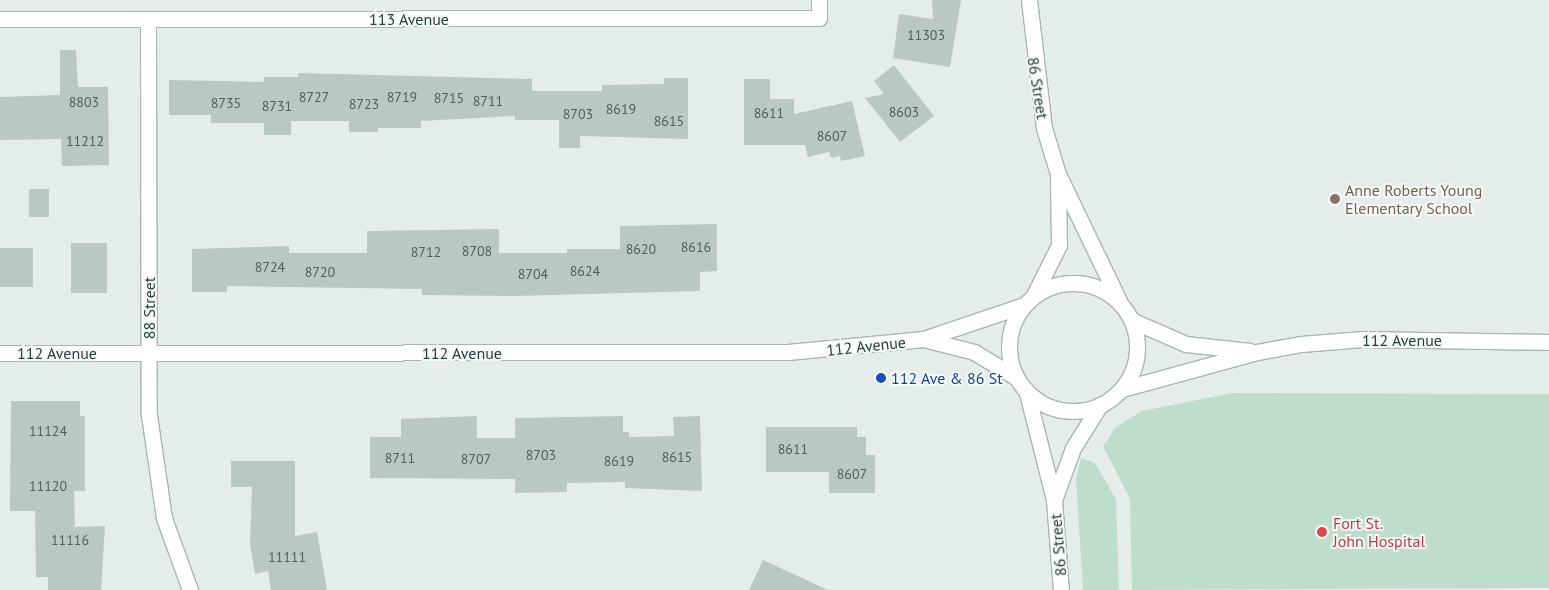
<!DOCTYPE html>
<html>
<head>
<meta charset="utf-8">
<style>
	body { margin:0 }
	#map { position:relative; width:1549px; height:590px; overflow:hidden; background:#e5edeb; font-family:"PT Sans",sans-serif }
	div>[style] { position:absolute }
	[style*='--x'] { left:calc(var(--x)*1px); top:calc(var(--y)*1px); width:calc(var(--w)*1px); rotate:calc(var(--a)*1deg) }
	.green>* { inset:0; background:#bfddcc }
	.building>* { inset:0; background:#bac8c5; transform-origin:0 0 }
	.roads { filter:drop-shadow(1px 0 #a8b5b3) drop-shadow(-1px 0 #a8b5b3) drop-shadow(0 1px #a8b5b3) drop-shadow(0 -1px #a8b5b3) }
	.minor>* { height:15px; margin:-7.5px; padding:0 7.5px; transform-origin:7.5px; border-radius:7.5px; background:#fff }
	.minor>.ring { margin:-7.5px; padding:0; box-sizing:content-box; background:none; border:15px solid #fff; border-radius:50% }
	.dots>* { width:14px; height:14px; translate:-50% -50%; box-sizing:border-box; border:2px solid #f5faf8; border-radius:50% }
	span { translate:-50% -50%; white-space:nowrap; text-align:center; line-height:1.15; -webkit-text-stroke:4px #f5faf8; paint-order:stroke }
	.number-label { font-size:14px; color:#4a615e }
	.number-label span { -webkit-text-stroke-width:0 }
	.street-label { font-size:16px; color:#253f3c }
	.education-label { font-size:16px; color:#785e54 }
	.left { translate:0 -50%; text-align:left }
	.transit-label { font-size:16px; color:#164399 }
	.health-label { font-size:16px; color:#be3a42 }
</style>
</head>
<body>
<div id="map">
	<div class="green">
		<i style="clip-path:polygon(1232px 393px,1549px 394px,1549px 588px,1132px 590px,1130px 499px,1103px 446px,1116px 427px,1142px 411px)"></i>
		<i style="clip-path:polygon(1081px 458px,1095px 463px,1116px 499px,1119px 590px,1083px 590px,1076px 479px)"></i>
	</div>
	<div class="building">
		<i style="clip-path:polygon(932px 0,961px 0,950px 67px,893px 58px,899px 14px,933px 19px)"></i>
		<i style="clip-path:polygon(60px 50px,76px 50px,78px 87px,108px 87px,109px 165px,62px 166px,61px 139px,0 140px,0 97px,60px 95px)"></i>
		<i style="clip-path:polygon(894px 65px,934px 116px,900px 142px,865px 98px,884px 94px,874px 81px)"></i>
		<i style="clip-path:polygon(298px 73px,532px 79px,532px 91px,602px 91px,602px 85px,664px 84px,664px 78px,688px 78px,688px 139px,580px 136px,580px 148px,559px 148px,559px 120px,515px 120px,515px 116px,421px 121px,421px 128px,378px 128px,378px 132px,349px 132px,349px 121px,291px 121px,291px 135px,264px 135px,264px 123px,211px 123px,211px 115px,169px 115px,169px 80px,264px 82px,264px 77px,298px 77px)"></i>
		<i style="clip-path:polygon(744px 79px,770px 79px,770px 99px,794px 99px,794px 114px,852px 101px,865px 156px,841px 161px,840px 156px,831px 158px,829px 152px,808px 157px,805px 145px,744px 145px)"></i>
		<i style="left:29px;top:189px;width:20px;height:28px"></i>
		<i style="clip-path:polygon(717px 224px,717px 271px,700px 272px,700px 291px,515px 296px,422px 295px,422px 289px,227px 286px,227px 292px,192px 292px,192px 249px,289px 246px,289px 253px,367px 253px,367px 231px,499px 229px,499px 253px,567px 253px,567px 249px,620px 249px,620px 226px)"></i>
		<i style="left:107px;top:243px;width:50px;height:36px;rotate:90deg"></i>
		<i style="left:0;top:248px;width:33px;height:39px"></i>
		<i style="clip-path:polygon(11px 401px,80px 401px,80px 416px,85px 416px,85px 491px,74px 491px,75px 527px,105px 526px,101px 590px,48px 590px,48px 577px,36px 577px,35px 511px,10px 511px)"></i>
		<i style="clip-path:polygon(477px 416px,477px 438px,515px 438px,515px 418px,623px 416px,623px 432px,629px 432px,629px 437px,674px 436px,673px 417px,700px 416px,702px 491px,625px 488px,625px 482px,567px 483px,567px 492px,515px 493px,515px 479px,370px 478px,370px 437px,401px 437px,401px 419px)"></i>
		<i style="clip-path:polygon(766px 427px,857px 427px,857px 437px,866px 437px,866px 455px,875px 455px,875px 493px,829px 493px,829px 472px,766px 472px)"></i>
		<i style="clip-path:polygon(231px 461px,295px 461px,295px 536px,317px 532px,327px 590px,271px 590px,268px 571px,255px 574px,250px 544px,252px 487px,231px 487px)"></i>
		<i style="clip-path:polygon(763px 560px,828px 590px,749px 590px)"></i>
	</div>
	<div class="roads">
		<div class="minor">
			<i style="--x:1029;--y:0;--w:129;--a:83.3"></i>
			<i style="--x:1044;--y:128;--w:48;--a:73.1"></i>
			<i style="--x:1058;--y:174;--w:141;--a:64.3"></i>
			<i style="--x:0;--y:19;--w:819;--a:-0.07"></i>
			<i style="--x:819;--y:18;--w:18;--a:-90"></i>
			<i style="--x:148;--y:20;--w:395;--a:89.9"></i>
			<i style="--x:149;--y:415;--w:104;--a:81.7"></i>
			<i style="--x:164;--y:518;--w:77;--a:70.1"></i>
			<i class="ring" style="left:1009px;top:283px;width:113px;height:113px"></i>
			<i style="--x:1034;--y:295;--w:56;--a:-63.4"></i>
			<i style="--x:1059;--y:245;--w:67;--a:-90.9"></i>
			<i style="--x:1133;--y:321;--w:58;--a:23.5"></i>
			<i style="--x:1186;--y:344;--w:64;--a:6.2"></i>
			<i style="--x:923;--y:339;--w:53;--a:14.3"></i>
			<i style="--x:974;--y:352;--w:50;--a:31.2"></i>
			<i style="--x:0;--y:353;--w:788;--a:-0.07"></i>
			<i style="--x:788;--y:352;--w:136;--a:-5.5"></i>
			<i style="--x:923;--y:339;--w:107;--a:-18.6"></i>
			<i style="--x:1122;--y:389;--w:140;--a:-15.3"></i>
			<i style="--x:1257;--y:352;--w:45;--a:-10.3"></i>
			<i style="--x:1301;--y:344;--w:62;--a:-4.6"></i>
			<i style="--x:1363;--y:339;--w:186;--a:0.9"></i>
			<i style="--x:1027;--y:393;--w:110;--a:75.8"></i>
			<i style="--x:1054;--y:500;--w:90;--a:85.6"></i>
			<i style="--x:1054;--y:500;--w:55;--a:-69.9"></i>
			<i style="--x:1073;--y:448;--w:51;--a:-57.9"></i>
		</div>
	</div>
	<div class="dots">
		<i style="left:1335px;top:199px;background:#8d6e63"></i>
		<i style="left:881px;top:378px;background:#1a4fb4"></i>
		<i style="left:1322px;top:532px;background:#e0444e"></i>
	</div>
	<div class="number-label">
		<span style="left:926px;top:35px">11303</span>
		<span style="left:314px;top:97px">8727</span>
		<span style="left:402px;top:97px">8719</span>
		<span style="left:449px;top:98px">8715</span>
		<span style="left:488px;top:101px">8711</span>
		<span style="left:84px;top:102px">8803</span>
		<span style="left:226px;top:103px">8735</span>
		<span style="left:364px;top:104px">8723</span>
		<span style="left:277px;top:106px">8731</span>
		<span style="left:621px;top:109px">8619</span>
		<span style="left:904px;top:112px">8603</span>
		<span style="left:769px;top:113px">8611</span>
		<span style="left:578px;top:114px">8703</span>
		<span style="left:669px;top:121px">8615</span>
		<span style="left:832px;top:136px">8607</span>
		<span style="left:85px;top:141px">11212</span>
		<span style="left:696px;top:247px">8616</span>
		<span style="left:641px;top:249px">8620</span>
		<span style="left:477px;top:251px">8708</span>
		<span style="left:426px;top:252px">8712</span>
		<span style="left:270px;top:267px">8724</span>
		<span style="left:585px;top:271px">8624</span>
		<span style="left:320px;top:272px">8720</span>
		<span style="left:533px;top:274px">8704</span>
		<span style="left:48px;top:431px">11124</span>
		<span style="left:793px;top:449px">8611</span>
		<span style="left:541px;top:455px">8703</span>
		<span style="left:677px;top:457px">8615</span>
		<span style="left:400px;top:458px">8711</span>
		<span style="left:476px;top:459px">8707</span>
		<span style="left:619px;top:461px">8619</span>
		<span style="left:852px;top:474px">8607</span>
		<span style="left:48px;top:486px">11120</span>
		<span style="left:70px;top:540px">11116</span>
		<span style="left:287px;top:557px">11111</span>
	</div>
	<div class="street-label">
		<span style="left:409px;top:19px">113 Avenue</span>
		<span style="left:1038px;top:88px;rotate:81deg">86 Street</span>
		<span style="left:149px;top:308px;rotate:-90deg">88 Street</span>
		<span style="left:1402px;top:340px">112 Avenue</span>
		<span style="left:866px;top:346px;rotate:-6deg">112 Avenue</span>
		<span style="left:57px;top:353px">112 Avenue</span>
		<span style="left:462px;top:353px">112 Avenue</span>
		<span style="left:1058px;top:545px;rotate:-95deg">86 Street</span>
	</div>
	<div class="education-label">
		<span class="left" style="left:1345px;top:199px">Anne Roberts Young<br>Elementary School</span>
	</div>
	<div class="transit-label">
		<span class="left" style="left:891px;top:378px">112 Ave &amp; 86 St</span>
	</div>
	<div class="health-label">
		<span class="left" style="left:1333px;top:532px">Fort St.<br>John Hospital</span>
	</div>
</div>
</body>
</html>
